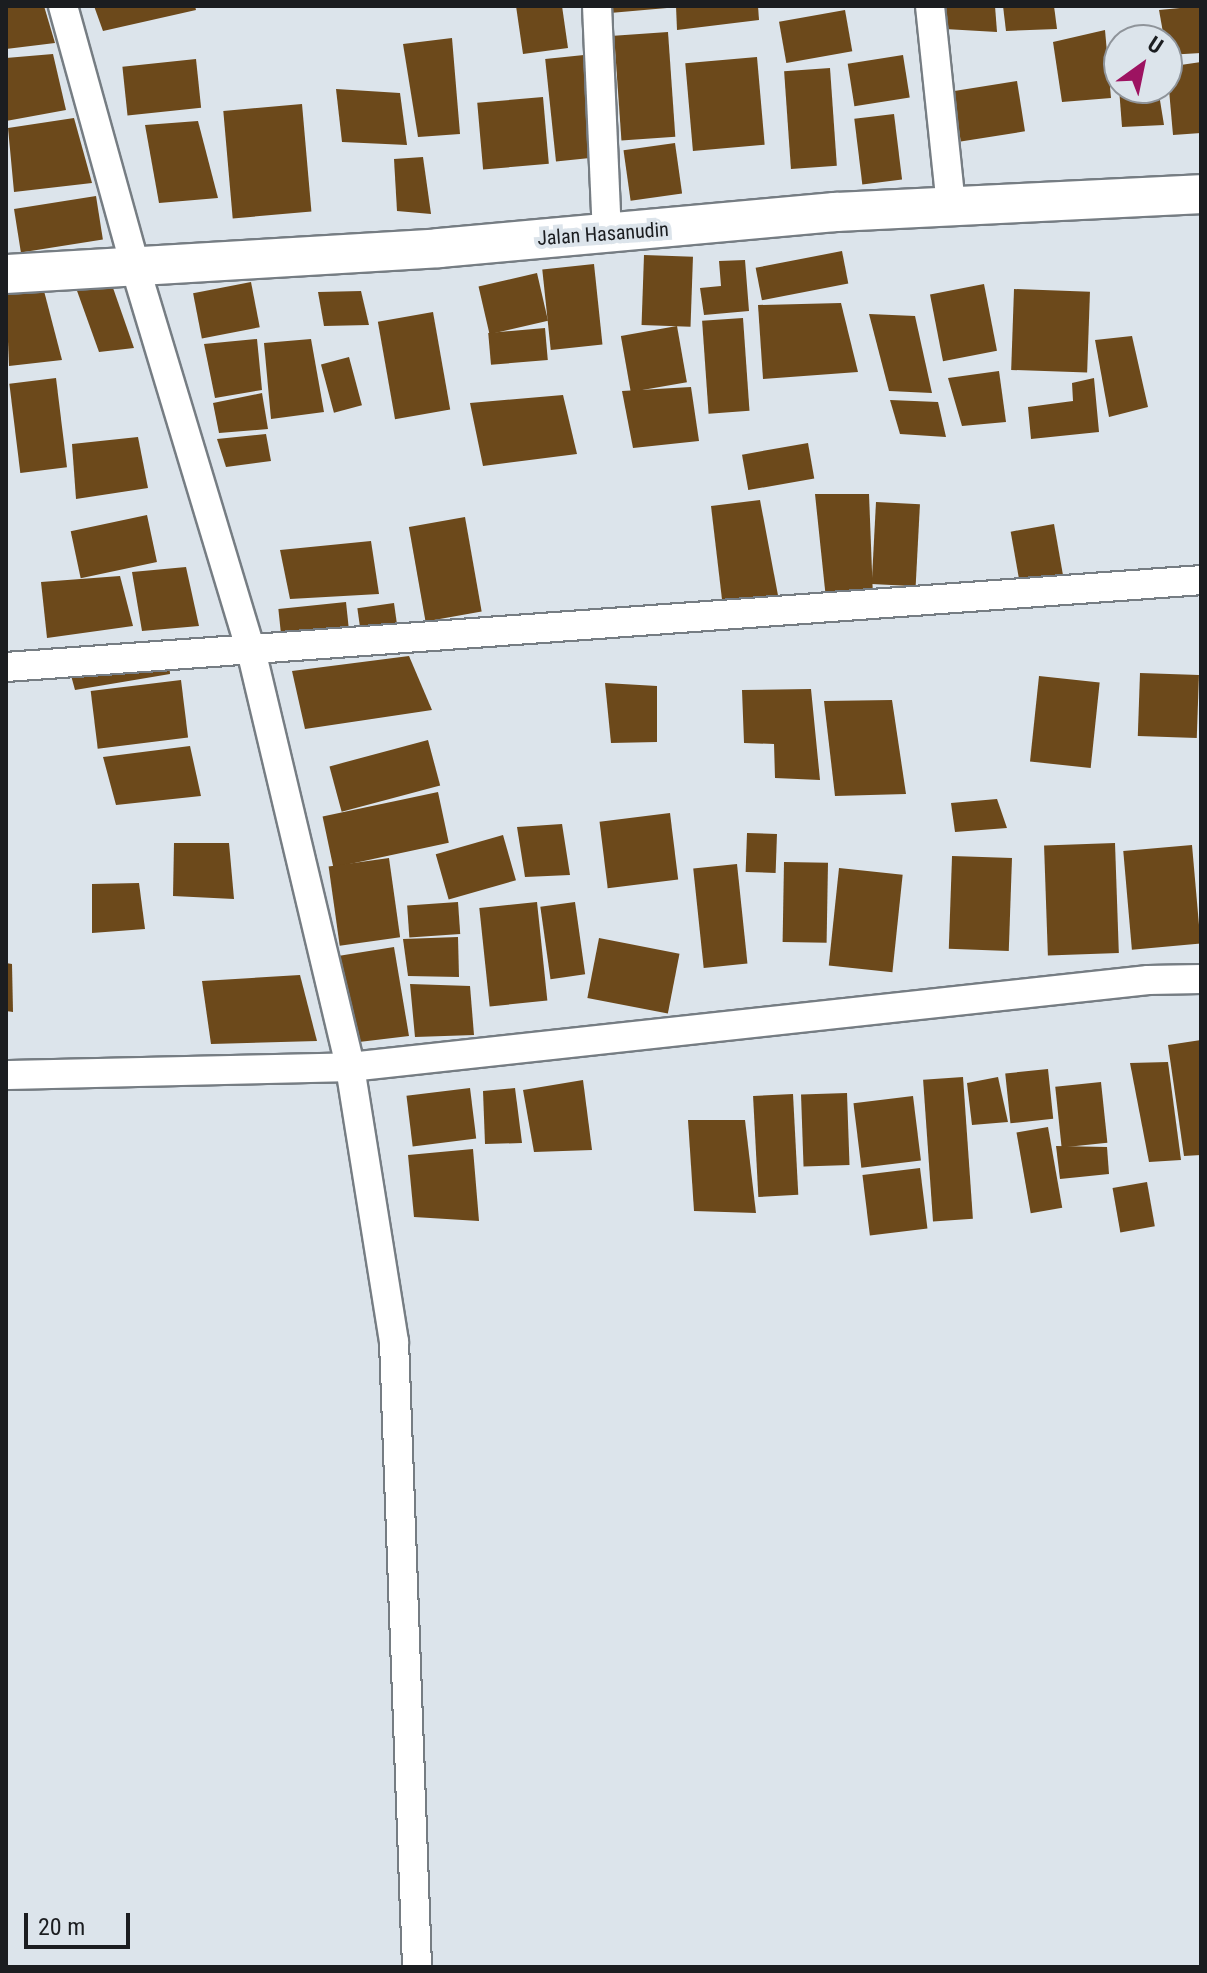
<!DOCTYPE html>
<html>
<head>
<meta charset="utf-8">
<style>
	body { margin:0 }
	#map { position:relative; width:1207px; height:1973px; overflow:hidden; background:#dce4eb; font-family:"Roboto Condensed",sans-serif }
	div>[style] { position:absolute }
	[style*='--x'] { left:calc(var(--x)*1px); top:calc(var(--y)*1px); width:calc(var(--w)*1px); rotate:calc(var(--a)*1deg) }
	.building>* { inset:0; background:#6c491b; transform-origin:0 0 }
	.roads { filter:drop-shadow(2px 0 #767d83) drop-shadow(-2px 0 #767d83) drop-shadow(0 2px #767d83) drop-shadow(0 -2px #767d83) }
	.street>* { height:28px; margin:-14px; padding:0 14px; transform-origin:14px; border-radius:14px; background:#fff }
	.secondary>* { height:38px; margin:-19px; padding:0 19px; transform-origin:19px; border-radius:19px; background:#fff }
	span { translate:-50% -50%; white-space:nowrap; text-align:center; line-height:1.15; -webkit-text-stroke:8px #dce4eb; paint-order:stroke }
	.street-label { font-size:20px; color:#1b1d20 }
	.frame { position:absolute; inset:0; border:8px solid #1b1d20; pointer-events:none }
	.north { position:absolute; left:1103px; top:24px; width:80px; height:80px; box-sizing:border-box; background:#dce4eb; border:2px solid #8f949a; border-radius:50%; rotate:33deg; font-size:22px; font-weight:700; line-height:32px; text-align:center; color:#1b1d20 }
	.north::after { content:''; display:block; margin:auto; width:28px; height:36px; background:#9d1361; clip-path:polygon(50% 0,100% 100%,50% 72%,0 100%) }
	.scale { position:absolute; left:24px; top:1913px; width:106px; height:36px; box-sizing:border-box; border:4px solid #1b1d20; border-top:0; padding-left:10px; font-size:24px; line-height:28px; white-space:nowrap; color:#1b1d20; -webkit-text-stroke:6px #dce4eb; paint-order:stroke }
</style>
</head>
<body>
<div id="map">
	<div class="building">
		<i style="clip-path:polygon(6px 6px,44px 6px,55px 43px,6px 49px)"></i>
		<i style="clip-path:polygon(94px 6px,195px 6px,196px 10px,103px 31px)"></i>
		<i style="clip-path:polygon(516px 6px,562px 6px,568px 48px,523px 54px)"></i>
		<i style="clip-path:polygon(610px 6px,667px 6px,667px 8px,610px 13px)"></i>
		<i style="clip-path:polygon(676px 6px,758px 6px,759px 20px,677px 30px)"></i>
		<i style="clip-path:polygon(944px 6px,995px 6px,997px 32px,945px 29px)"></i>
		<i style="clip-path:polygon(1003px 6px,1054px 6px,1057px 29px,1006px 31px)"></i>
		<i style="clip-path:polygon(1201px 6px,1201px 53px,1167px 55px,1159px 10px)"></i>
		<i style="left:845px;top:10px;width:42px;height:67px;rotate:80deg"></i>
		<i style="clip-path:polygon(1105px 30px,1111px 98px,1062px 102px,1053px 42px)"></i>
		<i style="left:668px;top:32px;width:105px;height:54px;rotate:86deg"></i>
		<i style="clip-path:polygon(452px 38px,460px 134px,418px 137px,403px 44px)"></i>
		<i style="clip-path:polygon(53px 54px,66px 110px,6px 121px,6px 58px)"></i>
		<i style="left:584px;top:55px;width:103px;height:39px;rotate:84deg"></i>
		<i style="left:903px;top:55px;width:43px;height:56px;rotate:81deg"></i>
		<i style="left:757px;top:57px;width:88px;height:72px;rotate:85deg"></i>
		<i style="left:196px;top:59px;width:49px;height:74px;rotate:84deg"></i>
		<i style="clip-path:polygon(1201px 62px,1201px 133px,1173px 135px,1167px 67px)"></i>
		<i style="left:830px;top:68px;width:98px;height:46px;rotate:86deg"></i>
		<i style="left:1017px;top:81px;width:51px;height:65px;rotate:81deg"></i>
		<i style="clip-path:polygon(1119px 88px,1158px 88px,1164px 125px,1122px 127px)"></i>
		<i style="clip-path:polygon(336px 89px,400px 93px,407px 145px,342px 142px)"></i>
		<i style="left:543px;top:97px;width:67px;height:66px;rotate:85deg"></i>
		<i style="left:302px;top:104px;width:108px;height:79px;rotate:85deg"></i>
		<i style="left:894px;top:114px;width:66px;height:40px;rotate:83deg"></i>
		<i style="clip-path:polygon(74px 118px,92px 183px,14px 192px,8px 128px)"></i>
		<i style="clip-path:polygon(198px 121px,218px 198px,159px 203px,145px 125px)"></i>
		<i style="left:675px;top:143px;width:51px;height:52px;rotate:82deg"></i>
		<i style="clip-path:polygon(423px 157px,431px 214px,397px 211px,394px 159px)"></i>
		<i style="left:96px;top:196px;width:44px;height:83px;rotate:81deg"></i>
		<i style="left:842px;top:251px;width:33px;height:88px;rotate:79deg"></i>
		<i style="left:644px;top:255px;width:49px;height:70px;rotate:2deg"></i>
		<i style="clip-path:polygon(745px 260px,749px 311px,704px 315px,700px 288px,721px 286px,719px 261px)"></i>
		<i style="left:594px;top:264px;width:81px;height:52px;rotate:84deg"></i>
		<i style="left:537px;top:273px;width:49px;height:60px;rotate:77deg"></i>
		<i style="left:251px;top:282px;width:46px;height:59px;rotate:79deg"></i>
		<i style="left:984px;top:284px;width:68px;height:55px;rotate:79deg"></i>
		<i style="clip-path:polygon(112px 285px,134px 348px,99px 352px,76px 288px)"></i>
		<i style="clip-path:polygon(43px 287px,62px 360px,9px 366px,6px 293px)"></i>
		<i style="left:1014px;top:289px;width:76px;height:81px;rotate:2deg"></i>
		<i style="clip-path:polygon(361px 291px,369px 325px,324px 326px,318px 292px)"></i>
		<i style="clip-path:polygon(841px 303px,858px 372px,763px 379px,758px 305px)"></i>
		<i style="left:433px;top:312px;width:99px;height:56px;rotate:80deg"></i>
		<i style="clip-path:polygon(869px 314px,915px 316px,932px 393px,889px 391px)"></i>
		<i style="left:743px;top:318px;width:93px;height:41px;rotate:86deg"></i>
		<i style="left:677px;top:326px;width:57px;height:57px;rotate:80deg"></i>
		<i style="left:545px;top:328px;width:32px;height:57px;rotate:85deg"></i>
		<i style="clip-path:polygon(1132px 336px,1148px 407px,1109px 417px,1095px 340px)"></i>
		<i style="clip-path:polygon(257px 339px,262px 390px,215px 398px,204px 344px)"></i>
		<i style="clip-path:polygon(311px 339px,324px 412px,271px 419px,264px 343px)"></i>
		<i style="left:349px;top:357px;width:50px;height:29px;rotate:75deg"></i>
		<i style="clip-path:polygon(999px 371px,1006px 422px,962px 426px,948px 378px)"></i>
		<i style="left:56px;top:378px;width:90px;height:47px;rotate:83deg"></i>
		<i style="clip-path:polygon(1094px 378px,1099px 432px,1031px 439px,1028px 407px,1073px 401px,1072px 383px)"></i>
		<i style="clip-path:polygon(691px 387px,699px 441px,633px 448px,622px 391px)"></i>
		<i style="clip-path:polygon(262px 393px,268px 429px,219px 433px,213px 403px)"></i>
		<i style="clip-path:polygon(563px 395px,577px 454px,483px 466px,470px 403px)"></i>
		<i style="clip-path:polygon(890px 400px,938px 402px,946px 437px,900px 434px)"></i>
		<i style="clip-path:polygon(266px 434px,271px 461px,226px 467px,217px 439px)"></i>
		<i style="clip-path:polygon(138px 437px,148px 488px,76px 499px,72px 444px)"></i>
		<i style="left:808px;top:443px;width:36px;height:67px;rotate:80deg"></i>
		<i style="clip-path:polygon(815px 494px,869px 494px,873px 597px,826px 599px)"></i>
		<i style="clip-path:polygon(760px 500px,780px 606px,723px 608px,711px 506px)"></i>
		<i style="left:876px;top:502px;width:44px;height:82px;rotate:3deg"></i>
		<i style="left:147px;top:515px;width:48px;height:78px;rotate:78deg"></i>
		<i style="left:465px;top:517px;width:96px;height:57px;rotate:80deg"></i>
		<i style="left:1054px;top:524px;width:53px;height:44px;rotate:80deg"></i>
		<i style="clip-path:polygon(371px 541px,379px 594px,290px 599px,280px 550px)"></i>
		<i style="clip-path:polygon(186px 567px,199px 626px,142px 631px,132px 572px)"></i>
		<i style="clip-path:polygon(120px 576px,133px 626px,47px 638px,41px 582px)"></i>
		<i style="left:346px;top:602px;width:30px;height:68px;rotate:84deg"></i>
		<i style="left:394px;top:603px;width:28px;height:37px;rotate:82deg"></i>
		<i style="clip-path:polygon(409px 656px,432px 710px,305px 729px,292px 671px)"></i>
		<i style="clip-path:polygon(169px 661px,170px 674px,75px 690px,69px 668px)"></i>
		<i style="left:1140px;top:673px;width:59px;height:63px;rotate:2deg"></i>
		<i style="left:1039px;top:676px;width:61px;height:86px;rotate:6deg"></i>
		<i style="left:181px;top:680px;width:58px;height:91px;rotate:83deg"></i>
		<i style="clip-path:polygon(605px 683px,657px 686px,657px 742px,611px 743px)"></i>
		<i style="clip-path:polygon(811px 689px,820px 780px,775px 778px,774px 744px,744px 743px,742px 690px)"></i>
		<i style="clip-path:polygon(892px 700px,906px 794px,835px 796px,824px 701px)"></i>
		<i style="left:428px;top:740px;width:47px;height:102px;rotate:75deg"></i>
		<i style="clip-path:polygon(190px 746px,201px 796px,116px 805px,103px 757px)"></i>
		<i style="left:438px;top:792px;width:52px;height:118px;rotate:78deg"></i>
		<i style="clip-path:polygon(997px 799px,1007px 828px,955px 832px,951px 803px)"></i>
		<i style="left:670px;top:813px;width:67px;height:71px;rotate:83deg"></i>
		<i style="clip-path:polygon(562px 824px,570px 875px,525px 877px,517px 827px)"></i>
		<i style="left:747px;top:833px;width:30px;height:39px;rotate:2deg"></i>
		<i style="left:503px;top:835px;width:47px;height:70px;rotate:74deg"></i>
		<i style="clip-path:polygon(174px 843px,229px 843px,234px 899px,173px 896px)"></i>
		<i style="left:1115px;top:843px;width:110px;height:71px;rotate:88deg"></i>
		<i style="left:1192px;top:845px;width:99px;height:69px;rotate:85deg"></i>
		<i style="left:389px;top:858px;width:80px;height:61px;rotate:82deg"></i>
		<i style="left:1012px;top:858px;width:93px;height:60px;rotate:92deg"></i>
		<i style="left:784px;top:862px;width:44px;height:80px;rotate:1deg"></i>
		<i style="left:737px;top:864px;width:100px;height:44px;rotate:84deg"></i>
		<i style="left:839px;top:868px;width:64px;height:98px;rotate:6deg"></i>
		<i style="clip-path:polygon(139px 883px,145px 929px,92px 933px,92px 884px)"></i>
		<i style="left:458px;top:902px;width:32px;height:51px;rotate:86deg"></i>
		<i style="left:537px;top:902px;width:99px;height:58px;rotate:84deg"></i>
		<i style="left:575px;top:902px;width:73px;height:35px;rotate:82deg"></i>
		<i style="clip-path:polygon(458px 937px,459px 977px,408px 976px,403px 939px)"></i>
		<i style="left:599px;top:938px;width:82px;height:61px;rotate:11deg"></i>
		<i style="clip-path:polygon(394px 947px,409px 1036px,359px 1042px,338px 956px)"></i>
		<i style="clip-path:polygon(6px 963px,12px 964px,13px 1012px,6px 1011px)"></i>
		<i style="clip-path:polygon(300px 975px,317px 1041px,211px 1044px,202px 981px)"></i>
		<i style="clip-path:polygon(410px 984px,470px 986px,474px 1035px,415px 1037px)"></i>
		<i style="clip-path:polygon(1201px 1040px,1201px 1155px,1184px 1156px,1168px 1045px)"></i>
		<i style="clip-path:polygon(1168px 1062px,1181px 1160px,1149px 1162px,1130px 1063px)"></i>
		<i style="left:1048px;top:1069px;width:50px;height:43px;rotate:84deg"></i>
		<i style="left:963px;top:1077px;width:142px;height:40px;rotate:86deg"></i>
		<i style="clip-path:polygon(998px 1077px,1008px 1122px,972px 1125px,967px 1083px)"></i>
		<i style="clip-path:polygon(583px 1080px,592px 1150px,534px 1152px,523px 1090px)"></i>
		<i style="left:1101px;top:1082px;width:61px;height:46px;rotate:84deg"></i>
		<i style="left:470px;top:1088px;width:51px;height:64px;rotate:83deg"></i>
		<i style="clip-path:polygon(515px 1088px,522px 1143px,485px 1144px,483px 1091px)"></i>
		<i style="left:847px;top:1093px;width:72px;height:46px;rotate:88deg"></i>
		<i style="left:793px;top:1094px;width:101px;height:40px;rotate:87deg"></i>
		<i style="left:913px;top:1096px;width:65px;height:60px;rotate:83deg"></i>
		<i style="clip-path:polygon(688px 1120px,745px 1120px,756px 1213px,694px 1211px)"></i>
		<i style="left:1048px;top:1127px;width:82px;height:32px;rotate:80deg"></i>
		<i style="clip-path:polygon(1056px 1146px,1107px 1147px,1109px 1174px,1060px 1179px)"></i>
		<i style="clip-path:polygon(473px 1149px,479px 1221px,414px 1217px,408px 1155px)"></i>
		<i style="left:920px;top:1168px;width:61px;height:58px;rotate:83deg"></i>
		<i style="left:1147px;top:1182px;width:45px;height:35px;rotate:80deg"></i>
	</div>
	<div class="roads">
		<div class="street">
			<i style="--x:63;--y:6;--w:274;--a:74.5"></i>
			<i style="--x:136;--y:270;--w:397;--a:73.2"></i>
			<i style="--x:251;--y:650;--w:429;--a:76.6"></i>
			<i style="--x:350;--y:1067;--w:278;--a:80.9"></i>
			<i style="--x:394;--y:1342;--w:625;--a:87.89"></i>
			<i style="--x:597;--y:6;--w:226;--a:87.5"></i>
			<i style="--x:930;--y:6;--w:202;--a:84"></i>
			<i style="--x:6;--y:667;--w:1198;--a:-4.16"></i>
			<i style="--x:6;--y:1075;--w:344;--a:-1.3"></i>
			<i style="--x:350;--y:1067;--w:803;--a:-6.22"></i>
			<i style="--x:1148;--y:980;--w:53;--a:-1.1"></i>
		</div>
		<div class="secondary">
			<i style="--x:6;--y:274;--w:434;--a:-3.4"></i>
			<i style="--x:439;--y:248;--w:398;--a:-5.2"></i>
			<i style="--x:835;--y:212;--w:366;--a:-2.8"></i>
		</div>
	</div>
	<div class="street-label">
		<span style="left:603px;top:234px;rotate:-4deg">Jalan Hasanudin</span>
	</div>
	<div class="frame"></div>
	<div class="north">U</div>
	<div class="scale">20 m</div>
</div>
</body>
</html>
